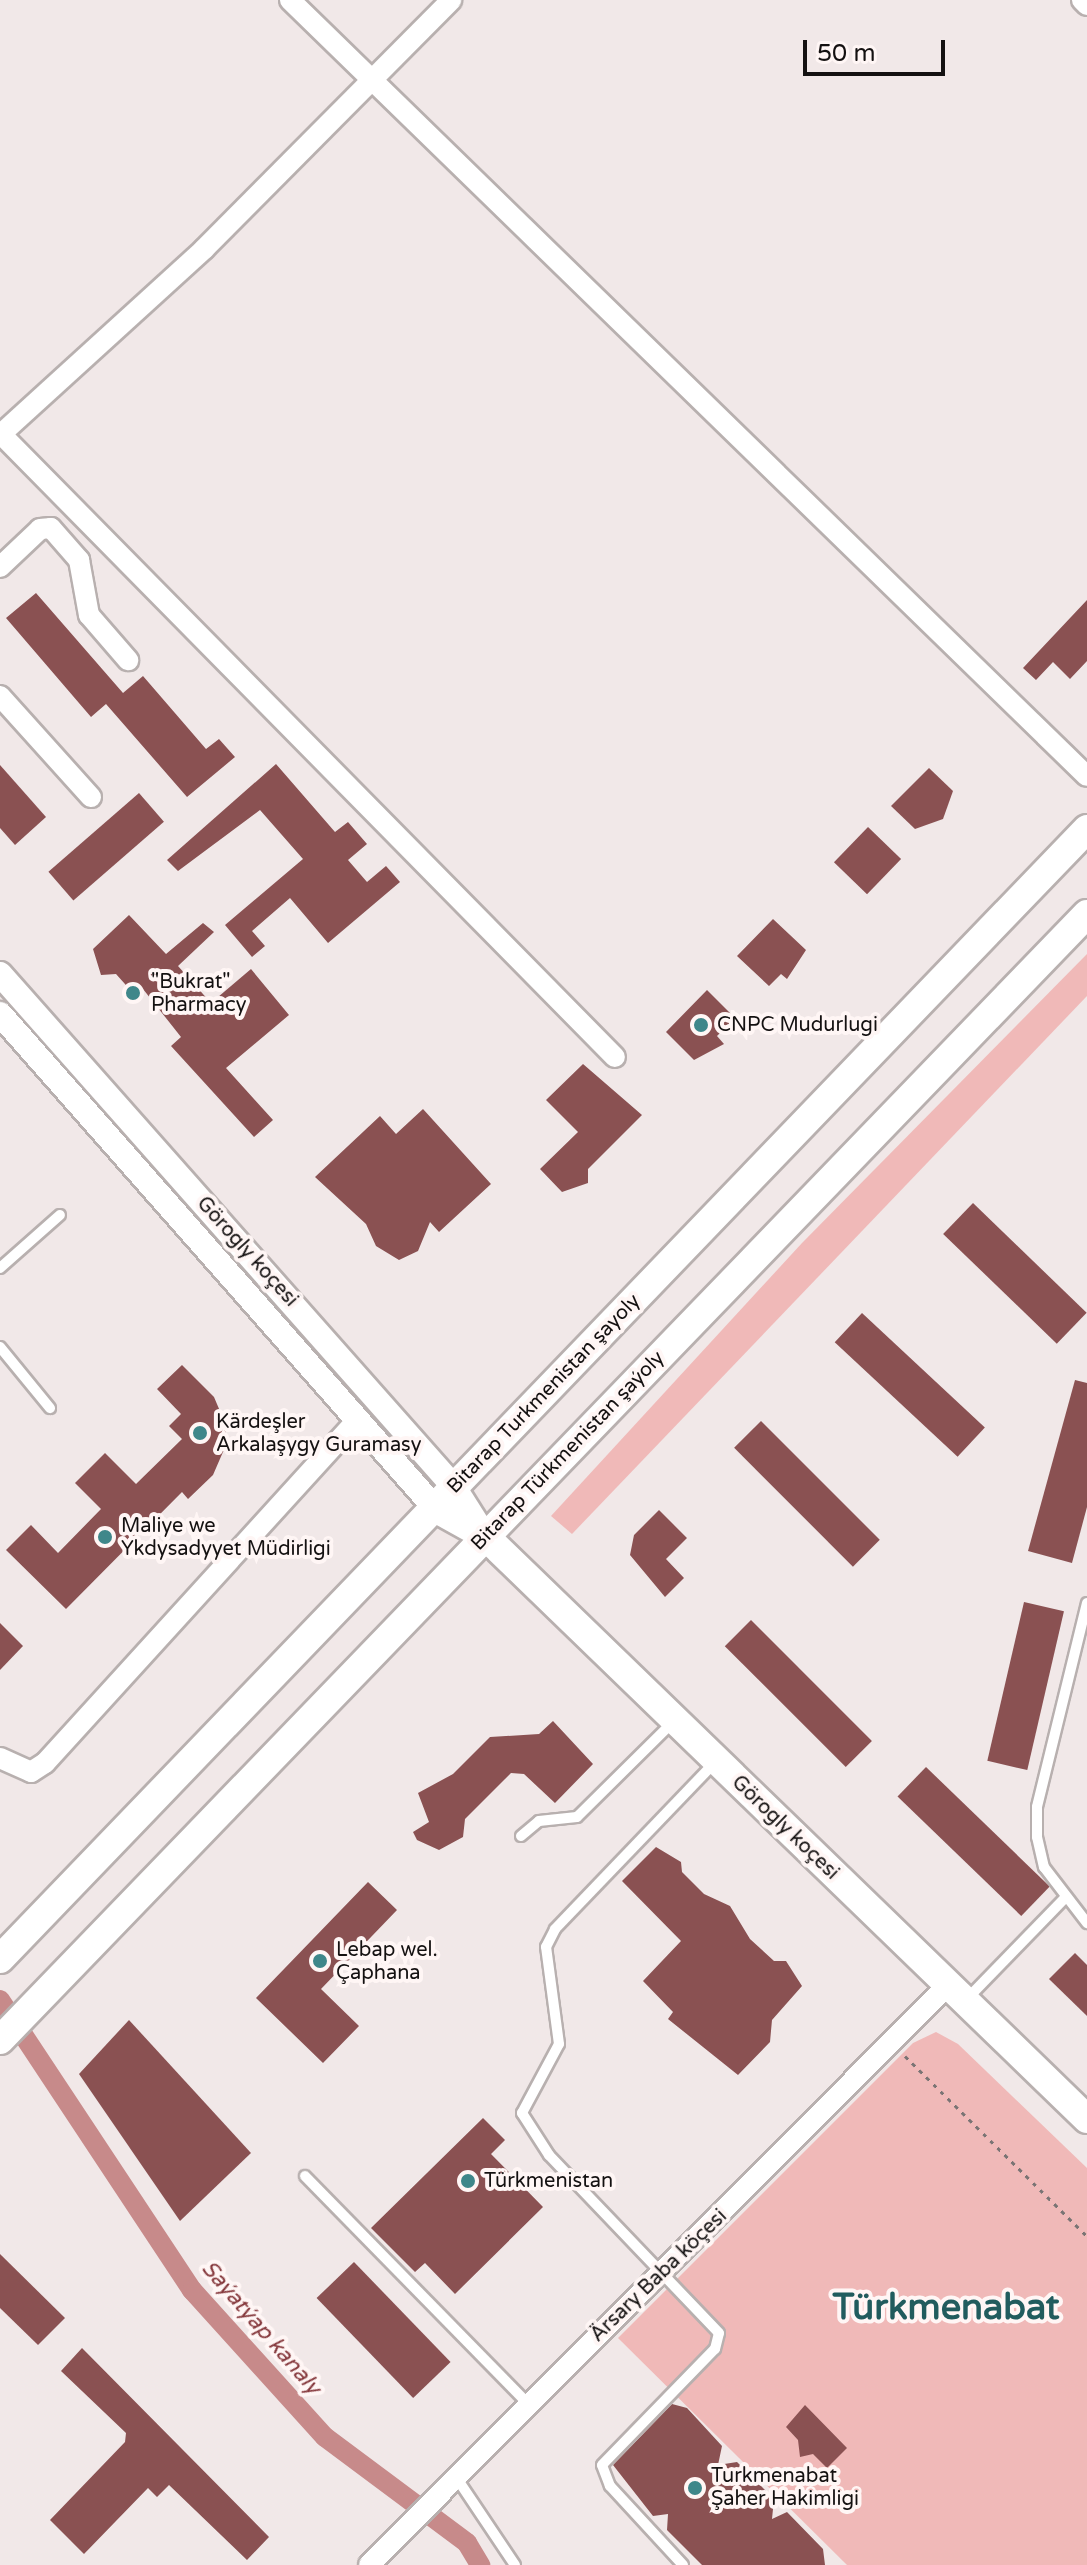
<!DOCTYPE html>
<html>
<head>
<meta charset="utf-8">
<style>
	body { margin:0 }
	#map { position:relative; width:1087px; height:2565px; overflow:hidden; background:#f1e8e8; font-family:"Varela Round",sans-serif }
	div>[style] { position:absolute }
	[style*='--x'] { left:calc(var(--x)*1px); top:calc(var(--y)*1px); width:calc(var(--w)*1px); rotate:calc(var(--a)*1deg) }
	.green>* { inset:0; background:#f0b9b8 }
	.canal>* { height:20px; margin:-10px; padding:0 10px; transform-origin:10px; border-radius:10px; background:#c78a8a }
	.building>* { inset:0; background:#8a5152; transform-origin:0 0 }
	.path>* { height:3px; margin-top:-1.5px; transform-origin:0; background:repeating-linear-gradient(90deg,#7a7474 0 4px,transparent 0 10px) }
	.roads { filter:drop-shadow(2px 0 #b8b0af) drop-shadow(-2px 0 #b8b0af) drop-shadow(0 2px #b8b0af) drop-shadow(0 -2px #b8b0af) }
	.service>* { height:10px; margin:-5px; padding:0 5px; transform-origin:5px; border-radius:5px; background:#fff }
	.minor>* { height:20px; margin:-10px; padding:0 10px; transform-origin:10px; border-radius:10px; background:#fff }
	.tertiary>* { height:24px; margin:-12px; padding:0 12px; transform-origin:12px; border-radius:12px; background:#fff }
	.secondary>* { height:28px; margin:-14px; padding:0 14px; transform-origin:14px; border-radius:14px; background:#fff }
	.dots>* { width:22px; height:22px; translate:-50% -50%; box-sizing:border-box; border:4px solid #fff6f5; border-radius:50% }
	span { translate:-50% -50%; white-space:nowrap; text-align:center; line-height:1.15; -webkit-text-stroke:8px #fff6f5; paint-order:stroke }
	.poi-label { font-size:20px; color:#141111 }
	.left { translate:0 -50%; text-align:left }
	.street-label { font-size:20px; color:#141111 }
	.water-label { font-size:22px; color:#85383c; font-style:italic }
	.town-label { font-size:36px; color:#215c5e; font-weight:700 }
	.scale { position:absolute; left:803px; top:40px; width:142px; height:36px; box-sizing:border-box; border:4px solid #141111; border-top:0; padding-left:10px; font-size:24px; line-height:28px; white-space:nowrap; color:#141111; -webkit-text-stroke:6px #fff6f5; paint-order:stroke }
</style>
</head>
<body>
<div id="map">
	<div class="green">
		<i style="clip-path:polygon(1087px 954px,1087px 996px,572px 1534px,551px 1516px,802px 1243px)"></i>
		<i style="clip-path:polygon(936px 2032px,958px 2044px,1087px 2168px,1087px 2565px,847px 2565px,618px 2338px,913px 2043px)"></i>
	</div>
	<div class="canal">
		<i style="--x:0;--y:2000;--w:348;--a:56.5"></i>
		<i style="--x:192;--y:2290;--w:198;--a:47.9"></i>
		<i style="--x:325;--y:2437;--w:177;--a:36.7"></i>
		<i style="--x:467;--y:2543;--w:26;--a:59"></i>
	</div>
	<div class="building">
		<i style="clip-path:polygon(36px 593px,123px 693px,143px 676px,206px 749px,219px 739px,235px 757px,187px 797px,106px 704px,91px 717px,6px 618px)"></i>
		<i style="clip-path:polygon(1087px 600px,1087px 661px,1070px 679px,1053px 662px,1036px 680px,1023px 668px)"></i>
		<i style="clip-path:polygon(276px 764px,335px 832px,348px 822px,367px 844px,348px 860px,367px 882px,386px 866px,400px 882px,328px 943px,290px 898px,252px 931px,265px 946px,252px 957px,225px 925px,303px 859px,260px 810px,178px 871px,167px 860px)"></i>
		<i style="clip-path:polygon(0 765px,46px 817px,15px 845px,0 828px)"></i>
		<i style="clip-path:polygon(929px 768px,953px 791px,943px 819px,915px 829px,891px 806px)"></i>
		<i style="left:139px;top:793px;width:38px;height:120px;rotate:49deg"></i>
		<i style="left:868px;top:827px;width:46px;height:49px;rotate:44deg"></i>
		<i style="clip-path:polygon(129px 915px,166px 954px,203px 923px,214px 932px,178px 966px,211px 1003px,251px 969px,289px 1015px,226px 1068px,273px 1120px,254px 1137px,171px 1046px,181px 1037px,143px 989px,133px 993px,116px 974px,101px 975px,93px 949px)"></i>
		<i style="clip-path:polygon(773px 919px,806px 950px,787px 979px,781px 974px,769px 986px,737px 956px)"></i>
		<i style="clip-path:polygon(707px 990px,735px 1018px,717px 1036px,724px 1044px,694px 1060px,666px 1032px)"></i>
		<i style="clip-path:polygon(583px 1064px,642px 1115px,588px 1169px,588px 1183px,562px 1192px,540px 1169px,578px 1132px,546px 1100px)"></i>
		<i style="clip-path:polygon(423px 1109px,491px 1184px,439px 1232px,430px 1222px,418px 1251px,399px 1260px,376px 1246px,366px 1224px,315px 1177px,380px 1116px,396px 1134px)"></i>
		<i style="left:973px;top:1203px;width:158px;height:43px;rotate:44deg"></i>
		<i style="left:862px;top:1313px;width:168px;height:40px;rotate:43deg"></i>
		<i style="clip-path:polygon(182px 1365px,214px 1397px,225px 1423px,226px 1445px,213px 1475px,188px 1499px,182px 1492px,66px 1609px,6px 1550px,31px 1525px,58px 1553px,101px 1509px,75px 1483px,105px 1453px,136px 1484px,182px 1439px,169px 1426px,181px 1414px,157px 1389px)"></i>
		<i style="clip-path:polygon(1075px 1380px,1087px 1383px,1087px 1507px,1072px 1563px,1028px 1551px)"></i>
		<i style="left:761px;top:1421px;width:168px;height:38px;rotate:45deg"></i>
		<i style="clip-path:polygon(659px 1510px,687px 1538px,666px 1559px,684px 1578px,665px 1597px,630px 1555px,634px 1535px)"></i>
		<i style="left:1024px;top:1602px;width:41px;height:163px;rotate:13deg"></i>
		<i style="left:751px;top:1620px;width:171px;height:37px;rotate:45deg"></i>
		<i style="clip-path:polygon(0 1623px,23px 1646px,0 1670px)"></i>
		<i style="clip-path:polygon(553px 1721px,593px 1764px,555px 1803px,524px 1774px,511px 1773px,465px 1819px,463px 1837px,439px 1850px,417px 1840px,413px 1832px,429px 1822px,418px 1793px,453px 1774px,490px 1737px,539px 1734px)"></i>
		<i style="left:926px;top:1767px;width:172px;height:41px;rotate:44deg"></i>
		<i style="clip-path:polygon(656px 1847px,681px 1862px,682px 1872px,704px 1894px,730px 1906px,750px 1939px,774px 1961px,786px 1961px,802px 1986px,772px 2020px,770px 2042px,738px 2075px,668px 2019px,673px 2012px,643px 1981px,681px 1941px,622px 1881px)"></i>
		<i style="clip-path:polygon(368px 1882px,397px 1910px,321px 1989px,359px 2026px,323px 2063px,256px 1998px)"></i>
		<i style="clip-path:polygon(1075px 1953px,1087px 1965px,1087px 2016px,1049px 1979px)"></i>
		<i style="clip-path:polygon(129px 2020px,251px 2153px,180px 2221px,79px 2074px)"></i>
		<i style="clip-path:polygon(483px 2118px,505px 2140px,491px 2154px,543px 2207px,455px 2294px,425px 2263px,415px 2272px,371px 2228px)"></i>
		<i style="clip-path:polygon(0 2254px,65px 2318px,38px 2345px,0 2308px)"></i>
		<i style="left:354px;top:2262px;width:139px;height:52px;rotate:46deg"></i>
		<i style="clip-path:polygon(82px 2348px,269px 2537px,247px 2560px,169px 2485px,157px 2497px,148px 2488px,84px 2554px,50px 2520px,125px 2442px,126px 2433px,61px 2371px)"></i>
		<i style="clip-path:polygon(672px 2404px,687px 2408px,722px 2446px,718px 2465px,737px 2462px,774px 2499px,772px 2519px,787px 2512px,823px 2549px,825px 2565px,702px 2565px,667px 2530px,668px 2514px,653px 2516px,613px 2465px)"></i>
		<i style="clip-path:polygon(805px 2405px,847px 2448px,827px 2468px,813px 2454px,800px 2457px,798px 2440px,786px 2427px)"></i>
	</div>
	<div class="path">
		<i style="--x:905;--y:2056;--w:256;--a:44.7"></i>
	</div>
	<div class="roads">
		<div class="service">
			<i style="--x:0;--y:1268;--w:80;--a:-41.5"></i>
			<i style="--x:0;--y:1347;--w:79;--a:50.7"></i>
			<i style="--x:1087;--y:1603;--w:210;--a:103.8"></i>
			<i style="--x:1037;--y:1807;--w:30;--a:90"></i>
			<i style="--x:1037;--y:1837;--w:31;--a:77"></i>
			<i style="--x:1044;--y:1867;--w:71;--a:52.5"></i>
			<i style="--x:521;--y:1836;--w:23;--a:-40"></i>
			<i style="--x:539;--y:1821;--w:38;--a:-6"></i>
			<i style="--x:577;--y:1817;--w:135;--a:-44.7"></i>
			<i style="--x:966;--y:2000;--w:141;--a:-45.9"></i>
			<i style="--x:305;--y:2176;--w:319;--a:45.6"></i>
			<i style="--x:456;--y:2477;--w:106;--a:56.2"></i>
			<i style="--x:683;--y:2565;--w:108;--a:-132.7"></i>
			<i style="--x:610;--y:2486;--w:22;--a:-111"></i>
			<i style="--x:602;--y:2465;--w:162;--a:-45.8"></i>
			<i style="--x:715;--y:2349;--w:16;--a:-76"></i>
			<i style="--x:719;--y:2333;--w:246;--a:-133.7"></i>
			<i style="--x:549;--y:2155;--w:50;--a:-122.7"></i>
			<i style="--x:522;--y:2113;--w:78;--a:-61.8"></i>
			<i style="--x:559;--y:2044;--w:98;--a:-97.6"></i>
			<i style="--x:546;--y:1947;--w:20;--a:-63"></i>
			<i style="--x:555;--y:1929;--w:231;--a:-46.2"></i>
		</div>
		<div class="minor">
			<i style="--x:290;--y:0;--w:1112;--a:44.24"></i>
			<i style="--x:1082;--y:0;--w:7;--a:45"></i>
			<i style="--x:0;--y:433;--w:876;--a:45.42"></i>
			<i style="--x:1;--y:434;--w:275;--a:-42.3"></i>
			<i style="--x:204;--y:249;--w:351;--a:-45.2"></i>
			<i style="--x:0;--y:567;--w:55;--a:-43.5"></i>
			<i style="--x:40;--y:529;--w:11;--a:-5"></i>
			<i style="--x:51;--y:528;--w:43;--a:48.8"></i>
			<i style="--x:79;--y:560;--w:56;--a:79.7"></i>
			<i style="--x:89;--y:615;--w:60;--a:49.1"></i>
			<i style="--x:0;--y:696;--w:136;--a:48"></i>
			<i style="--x:0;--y:1758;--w:34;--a:24"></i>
			<i style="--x:31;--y:1772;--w:17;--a:-33"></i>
			<i style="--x:45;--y:1763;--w:464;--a:-47.7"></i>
			<i style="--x:369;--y:2565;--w:818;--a:-45.05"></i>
		</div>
		<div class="tertiary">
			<i style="--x:0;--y:974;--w:685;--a:48.49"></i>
			<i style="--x:454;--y:1487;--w:58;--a:57.7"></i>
			<i style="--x:0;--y:1014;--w:658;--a:48.63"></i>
		</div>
		<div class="secondary">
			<i style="--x:435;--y:1508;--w:57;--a:29.2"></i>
			<i style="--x:485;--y:1536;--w:838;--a:44.08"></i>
			<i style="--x:0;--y:1959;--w:1568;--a:-46.11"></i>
			<i style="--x:0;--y:2040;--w:1565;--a:-46.01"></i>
		</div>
	</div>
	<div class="dots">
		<i style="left:133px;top:993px;background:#3f878a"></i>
		<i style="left:701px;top:1025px;background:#3f878a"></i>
		<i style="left:200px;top:1433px;background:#3f878a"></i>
		<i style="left:105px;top:1537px;background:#3f878a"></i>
		<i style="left:320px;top:1961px;background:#3f878a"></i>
		<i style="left:468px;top:2181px;background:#3f878a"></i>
		<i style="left:695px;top:2488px;background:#3f878a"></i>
	</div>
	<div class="poi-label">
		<span class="left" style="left:151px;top:994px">"Bukrat"<br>Pharmacy</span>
		<span class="left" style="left:717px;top:1025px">CNPC Mudurlugi</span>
		<span class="left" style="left:216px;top:1434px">Kärdeşler<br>Arkalaşygy Guramasy</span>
		<span class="left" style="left:121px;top:1538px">Maliye we<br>Ykdysadyyet Müdirligi</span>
		<span class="left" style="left:336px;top:1962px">Lebap wel.<br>Çaphana</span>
		<span class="left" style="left:484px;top:2181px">Türkmenistan</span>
		<span class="left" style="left:711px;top:2488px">Turkmenabat<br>Şaher Hakimligi</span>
	</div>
	<div class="street-label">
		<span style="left:247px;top:1252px;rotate:48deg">Görogly koçesi</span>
		<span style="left:544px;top:1394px;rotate:-46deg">Bitarap Turkmenistan şayoly</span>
		<span style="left:568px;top:1451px;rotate:-46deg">Bitarap Türkmenistan şaýoly</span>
		<span style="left:785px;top:1828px;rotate:44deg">Görogly koçesi</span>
		<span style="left:659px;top:2276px;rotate:-44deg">Ärsary Baba köçesi</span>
	</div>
	<div class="water-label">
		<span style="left:261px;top:2328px;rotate:49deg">Saýatýap kanaly</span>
	</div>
	<div class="town-label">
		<span style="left:946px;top:2308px">Türkmenabat</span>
	</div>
	<div class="scale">50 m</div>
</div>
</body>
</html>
